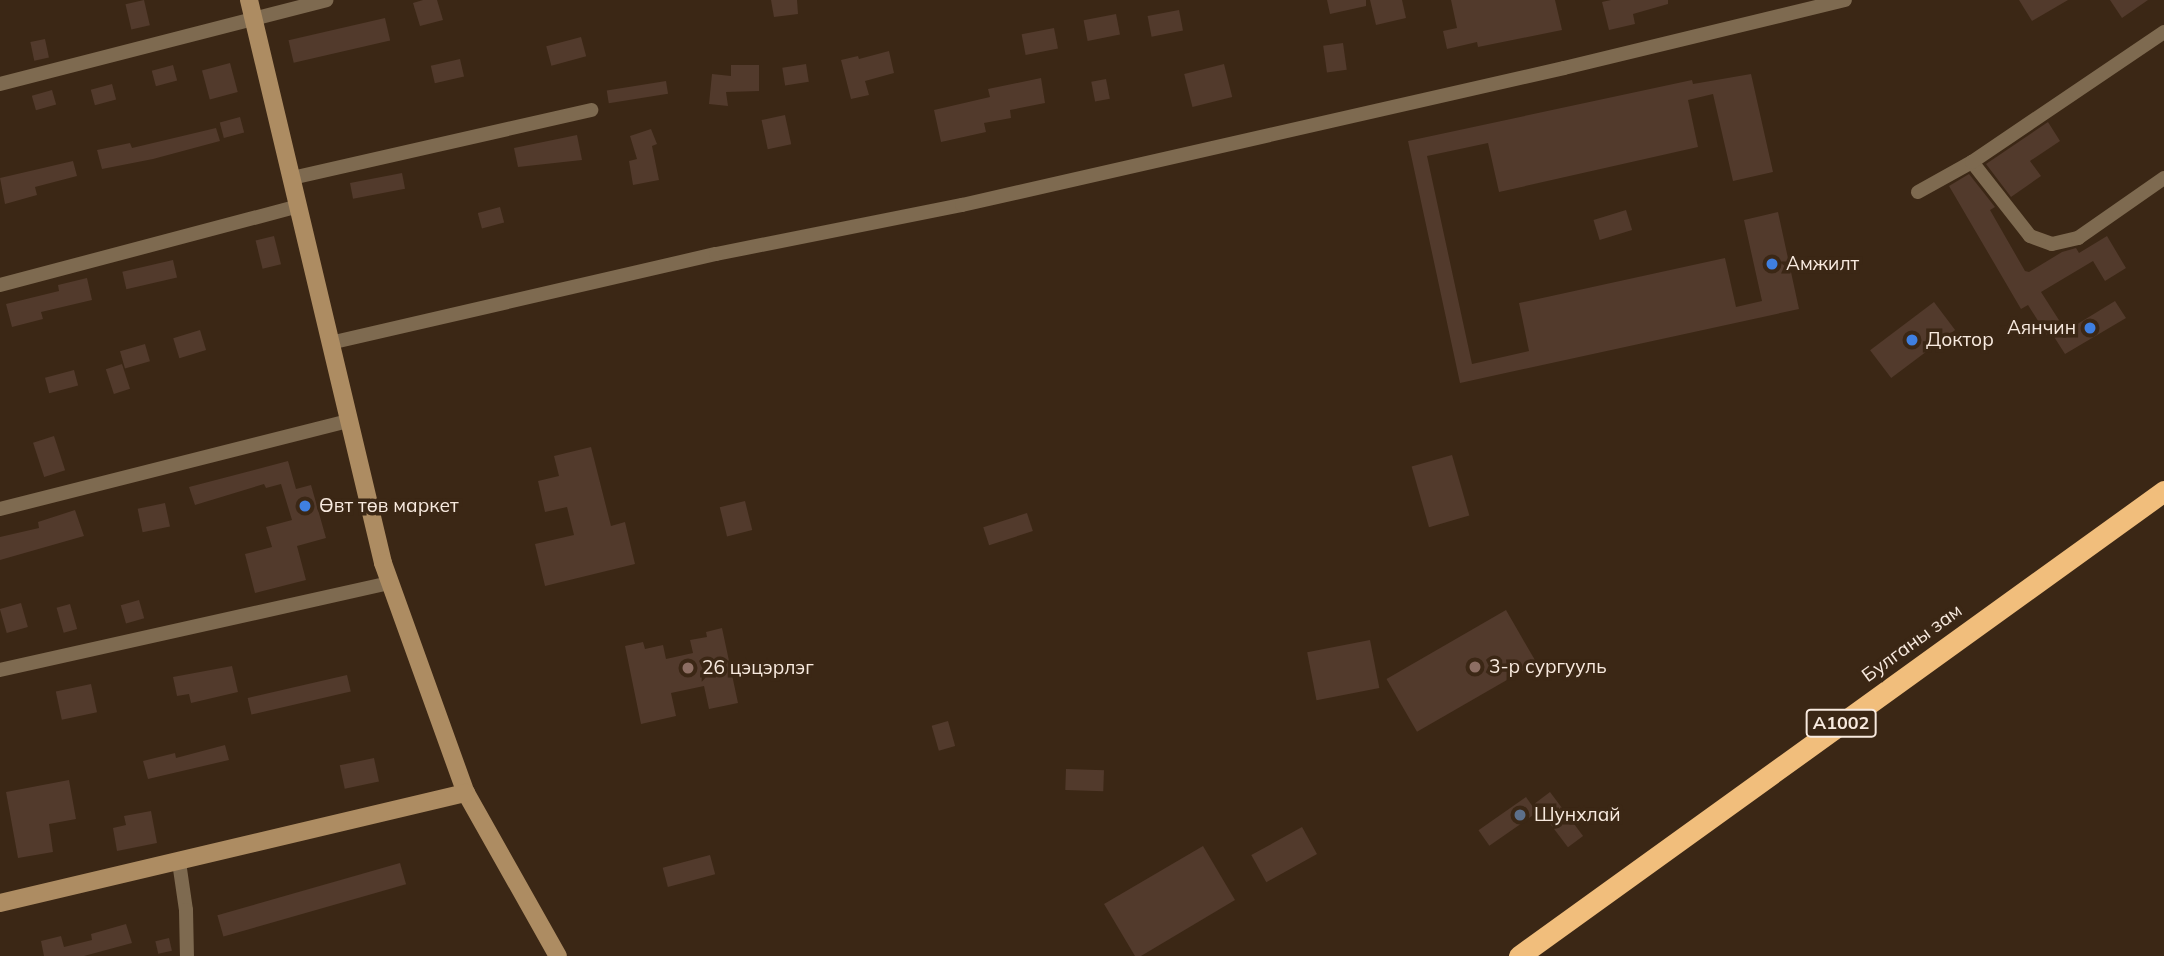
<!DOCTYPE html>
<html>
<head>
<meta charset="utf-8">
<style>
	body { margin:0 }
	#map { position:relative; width:2164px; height:956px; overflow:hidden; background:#3b2715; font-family:Mulish,sans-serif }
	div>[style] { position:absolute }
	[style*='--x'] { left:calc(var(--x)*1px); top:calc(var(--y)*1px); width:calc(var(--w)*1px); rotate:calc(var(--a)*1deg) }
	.building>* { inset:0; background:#523a2c; transform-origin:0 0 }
	.street>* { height:14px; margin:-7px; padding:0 7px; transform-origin:7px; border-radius:7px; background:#7e6a50 }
	.secondary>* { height:18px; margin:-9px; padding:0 9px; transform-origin:9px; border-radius:9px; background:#ad8c62 }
	.highway>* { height:21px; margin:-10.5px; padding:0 10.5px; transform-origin:10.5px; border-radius:10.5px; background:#f1be7c }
	.dots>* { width:19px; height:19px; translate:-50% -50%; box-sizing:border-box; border:4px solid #3b2715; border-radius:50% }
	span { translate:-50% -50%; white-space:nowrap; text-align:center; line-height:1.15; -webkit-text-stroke:7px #3b2715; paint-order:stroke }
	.shield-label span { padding:2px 5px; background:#3b2715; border:2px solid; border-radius:5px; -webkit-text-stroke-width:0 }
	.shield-label { font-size:18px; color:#f8eadf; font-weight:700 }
	.poi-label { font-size:19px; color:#f8eadf }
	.left { translate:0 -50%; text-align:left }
	.right { translate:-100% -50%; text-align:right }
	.street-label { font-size:19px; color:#f8eadf }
</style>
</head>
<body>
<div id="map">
	<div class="building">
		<i style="left:144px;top:0;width:26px;height:19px;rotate:77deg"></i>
		<i style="clip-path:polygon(423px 0,437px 0,443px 20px,420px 26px,413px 3px)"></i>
		<i style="clip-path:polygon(771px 0,797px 0,798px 14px,774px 17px)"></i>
		<i style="clip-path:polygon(1327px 0,1366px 0,1366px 6px,1330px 14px)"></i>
		<i style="clip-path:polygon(1370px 0,1402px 0,1406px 18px,1376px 25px)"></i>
		<i style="clip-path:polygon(1451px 0,1555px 0,1562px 30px,1478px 47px,1477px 42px,1447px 49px,1443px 31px,1457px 28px)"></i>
		<i style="clip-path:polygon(1611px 0,1668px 0,1668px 4px,1633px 14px,1635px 24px,1609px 30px,1602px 2px)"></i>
		<i style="clip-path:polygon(2019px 0,2068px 0,2032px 21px)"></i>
		<i style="clip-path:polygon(2110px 0,2148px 0,2122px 18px)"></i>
		<i style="left:1179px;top:10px;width:21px;height:32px;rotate:79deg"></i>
		<i style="left:1116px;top:14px;width:21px;height:33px;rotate:79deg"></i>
		<i style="left:385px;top:18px;width:23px;height:99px;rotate:77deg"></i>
		<i style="left:1054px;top:28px;width:21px;height:33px;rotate:79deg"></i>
		<i style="left:581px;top:37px;width:20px;height:36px;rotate:75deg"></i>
		<i style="left:45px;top:39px;width:19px;height:15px;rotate:78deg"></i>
		<i style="left:1343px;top:43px;width:27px;height:20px;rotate:82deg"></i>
		<i style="clip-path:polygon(889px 51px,894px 73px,865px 81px,869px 95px,851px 99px,841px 60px,858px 56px,859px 59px)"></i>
		<i style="left:460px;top:59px;width:18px;height:30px;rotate:77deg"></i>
		<i style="left:230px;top:63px;width:30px;height:29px;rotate:75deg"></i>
		<i style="left:806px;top:64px;width:18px;height:24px;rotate:81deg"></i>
		<i style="left:1224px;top:64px;width:34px;height:41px;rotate:76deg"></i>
		<i style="left:173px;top:65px;width:16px;height:22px;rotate:75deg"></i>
		<i style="clip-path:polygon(731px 65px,759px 65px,759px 91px,726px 92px,728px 106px,709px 104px,712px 74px,731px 76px)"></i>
		<i style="clip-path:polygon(1751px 74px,1773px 172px,1733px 181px,1713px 94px,1688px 100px,1698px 147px,1499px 192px,1488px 143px,1427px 156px,1472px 364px,1529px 351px,1519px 303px,1725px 258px,1736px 307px,1762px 301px,1744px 220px,1778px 212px,1799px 309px,1460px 383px,1408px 141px,1692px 80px,1693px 84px)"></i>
		<i style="clip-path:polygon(1041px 78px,1045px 103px,1010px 110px,1011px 118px,984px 123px,986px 132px,941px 142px,934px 110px,990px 97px,988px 89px)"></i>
		<i style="left:1106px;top:79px;width:20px;height:15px;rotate:79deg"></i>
		<i style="left:666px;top:81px;width:13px;height:60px;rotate:81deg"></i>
		<i style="left:112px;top:84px;width:16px;height:22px;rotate:75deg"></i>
		<i style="left:52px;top:90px;width:15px;height:21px;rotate:74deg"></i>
		<i style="left:785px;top:115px;width:30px;height:24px;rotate:78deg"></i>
		<i style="left:240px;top:117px;width:16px;height:21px;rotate:75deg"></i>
		<i style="clip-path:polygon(2048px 122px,2060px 141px,2030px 161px,2041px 176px,2011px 197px,1986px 164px)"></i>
		<i style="clip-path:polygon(216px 128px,220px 141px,153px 159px,102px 169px,97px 150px,130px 143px,132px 148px)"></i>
		<i style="clip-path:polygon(651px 129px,657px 144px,652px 146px,659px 180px,633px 185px,629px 161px,637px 159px,630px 136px)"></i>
		<i style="clip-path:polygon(577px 135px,582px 160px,518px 167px,514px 148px)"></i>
		<i style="clip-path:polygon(73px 161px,77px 176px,35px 187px,37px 195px,5px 204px,0 178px)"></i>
		<i style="left:402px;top:173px;width:16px;height:53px;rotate:79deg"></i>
		<i style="clip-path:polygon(1969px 174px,1995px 207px,1990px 210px,2025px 271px,2029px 272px,2062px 252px,2076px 248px,2079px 253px,2107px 236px,2126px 268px,2105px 281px,2093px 261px,2041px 292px,2066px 331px,2115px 301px,2126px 318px,2065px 354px,2051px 332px,2047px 335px,2028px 305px,2021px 309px,1949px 186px)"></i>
		<i style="left:500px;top:207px;width:16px;height:23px;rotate:75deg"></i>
		<i style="left:1626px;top:210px;width:21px;height:34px;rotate:73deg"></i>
		<i style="left:274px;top:236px;width:29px;height:19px;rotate:76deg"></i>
		<i style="left:173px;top:260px;width:18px;height:52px;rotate:77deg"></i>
		<i style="clip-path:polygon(87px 278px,92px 300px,41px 312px,43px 319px,12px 327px,6px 304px,59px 291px,58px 285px)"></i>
		<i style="left:1934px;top:302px;width:35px;height:80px;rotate:53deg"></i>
		<i style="left:200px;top:330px;width:21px;height:28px;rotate:73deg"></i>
		<i style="left:145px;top:344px;width:18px;height:26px;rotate:74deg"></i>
		<i style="left:122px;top:364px;width:26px;height:17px;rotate:72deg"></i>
		<i style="left:74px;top:370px;width:16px;height:30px;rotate:75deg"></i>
		<i style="left:54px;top:436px;width:36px;height:22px;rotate:72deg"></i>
		<i style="clip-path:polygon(591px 447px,611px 526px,625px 522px,635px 564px,545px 586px,535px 544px,574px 535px,567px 507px,545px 512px,538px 481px,559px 476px,554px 456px)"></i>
		<i style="left:1452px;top:455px;width:63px;height:42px;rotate:74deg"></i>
		<i style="clip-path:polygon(288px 461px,296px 489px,311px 485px,326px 538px,297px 546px,306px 580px,255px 593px,245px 554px,272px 547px,266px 527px,292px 520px,281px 484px,266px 488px,264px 484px,195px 505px,189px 487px)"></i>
		<i style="left:745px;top:501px;width:30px;height:26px;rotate:76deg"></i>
		<i style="left:165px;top:503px;width:24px;height:28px;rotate:78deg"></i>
		<i style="clip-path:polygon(75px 510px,84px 536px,0 560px,0 537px,39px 528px,38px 522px)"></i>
		<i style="left:1027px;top:513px;width:19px;height:46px;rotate:72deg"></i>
		<i style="left:139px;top:600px;width:19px;height:19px;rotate:74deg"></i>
		<i style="left:21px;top:603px;width:25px;height:22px;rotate:74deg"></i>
		<i style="left:70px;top:604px;width:26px;height:14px;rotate:74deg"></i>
		<i style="left:1506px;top:610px;width:61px;height:138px;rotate:60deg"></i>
		<i style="clip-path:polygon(722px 628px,738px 703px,709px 709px,704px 686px,671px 693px,676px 716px,641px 724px,625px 646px,643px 642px,645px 649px,663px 645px,666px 659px,693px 653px,690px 640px,707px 637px,706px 632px)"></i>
		<i style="left:1370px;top:640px;width:49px;height:64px;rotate:79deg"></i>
		<i style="clip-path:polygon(232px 666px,238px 692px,191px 703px,189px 694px,177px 696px,173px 677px)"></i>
		<i style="left:347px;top:675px;width:17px;height:102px;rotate:77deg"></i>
		<i style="left:91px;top:684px;width:29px;height:36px;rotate:78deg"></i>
		<i style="left:948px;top:721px;width:26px;height:17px;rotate:74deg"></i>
		<i style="clip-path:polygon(225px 745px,229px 760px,148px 779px,143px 761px,175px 753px,176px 758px)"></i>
		<i style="left:374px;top:758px;width:24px;height:35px;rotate:78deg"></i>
		<i style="left:1066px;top:769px;width:38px;height:21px;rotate:2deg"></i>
		<i style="clip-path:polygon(69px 780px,76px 819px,49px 824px,53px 852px,18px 858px,6px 792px)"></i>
		<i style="left:1550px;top:792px;width:55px;height:19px;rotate:53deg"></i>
		<i style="left:1526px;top:797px;width:19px;height:58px;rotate:55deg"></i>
		<i style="clip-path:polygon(151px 811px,157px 843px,117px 851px,113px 828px,126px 825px,124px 816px)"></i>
		<i style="left:1302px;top:827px;width:31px;height:58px;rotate:61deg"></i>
		<i style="clip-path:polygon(1203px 846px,1235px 900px,1141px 956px,1135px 956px,1104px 904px)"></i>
		<i style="left:710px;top:855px;width:20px;height:49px;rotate:75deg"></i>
		<i style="left:400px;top:863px;width:22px;height:190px;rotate:74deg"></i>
		<i style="clip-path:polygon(126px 924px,132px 943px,84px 956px,44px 956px,41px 941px,61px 936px,64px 947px,92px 940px,91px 934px)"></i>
		<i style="left:169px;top:938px;width:13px;height:14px;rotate:77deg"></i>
	</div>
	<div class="street">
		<i style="--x:0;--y:84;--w:337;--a:-14.4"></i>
		<i style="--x:1972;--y:162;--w:94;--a:51.9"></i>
		<i style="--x:2030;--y:236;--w:23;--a:20"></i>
		<i style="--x:2052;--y:244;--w:27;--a:-13"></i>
		<i style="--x:2078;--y:238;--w:105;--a:-34.9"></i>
		<i style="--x:292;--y:178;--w:307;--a:-12.8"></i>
		<i style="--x:1918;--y:192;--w:62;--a:-29.1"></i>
		<i style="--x:1972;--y:162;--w:232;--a:-34.1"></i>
		<i style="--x:0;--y:285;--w:309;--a:-14.8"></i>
		<i style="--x:330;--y:343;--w:396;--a:-13"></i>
		<i style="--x:716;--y:254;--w:251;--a:-11.3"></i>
		<i style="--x:962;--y:205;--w:617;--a:-12.82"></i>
		<i style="--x:1564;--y:68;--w:289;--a:-13.6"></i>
		<i style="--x:0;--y:509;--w:360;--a:-14.2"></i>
		<i style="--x:0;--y:670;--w:400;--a:-12.6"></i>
		<i style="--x:179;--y:862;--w:49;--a:81.7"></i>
		<i style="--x:186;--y:910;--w:46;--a:88.8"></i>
	</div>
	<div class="secondary">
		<i style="--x:249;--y:0;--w:579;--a:76.61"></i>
		<i style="--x:383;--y:563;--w:245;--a:70.2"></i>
		<i style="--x:466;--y:793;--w:187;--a:60.6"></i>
		<i style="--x:0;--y:903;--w:479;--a:-13.3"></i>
	</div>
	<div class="highway">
		<i style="--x:1519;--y:956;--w:795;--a:-35.79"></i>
	</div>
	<div class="dots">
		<i style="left:1772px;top:264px;background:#3f7fe0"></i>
		<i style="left:2090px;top:328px;background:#3f7fe0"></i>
		<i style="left:1912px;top:340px;background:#3f7fe0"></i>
		<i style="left:305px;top:506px;background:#3f7fe0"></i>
		<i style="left:1475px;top:667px;background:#8d6e63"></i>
		<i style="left:688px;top:668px;background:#8d6e63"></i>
		<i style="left:1520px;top:815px;background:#5c6f8a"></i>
	</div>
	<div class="shield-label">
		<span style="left:1841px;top:723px">A1002</span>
	</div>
	<div class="poi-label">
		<span class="left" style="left:1786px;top:264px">Амжилт</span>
		<span class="right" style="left:2076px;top:328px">Аянчин</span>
		<span class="left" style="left:1926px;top:340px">Доктор</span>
		<span class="left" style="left:319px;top:506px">Өвт төв маркет</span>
		<span class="left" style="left:1489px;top:667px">3-р сургууль</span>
		<span class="left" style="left:702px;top:668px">26 цэцэрлэг</span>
		<span class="left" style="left:1534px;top:815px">Шунхлай</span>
	</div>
	<div class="street-label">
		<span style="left:1912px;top:643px;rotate:-36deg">Булганы зам</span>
	</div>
</div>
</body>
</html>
